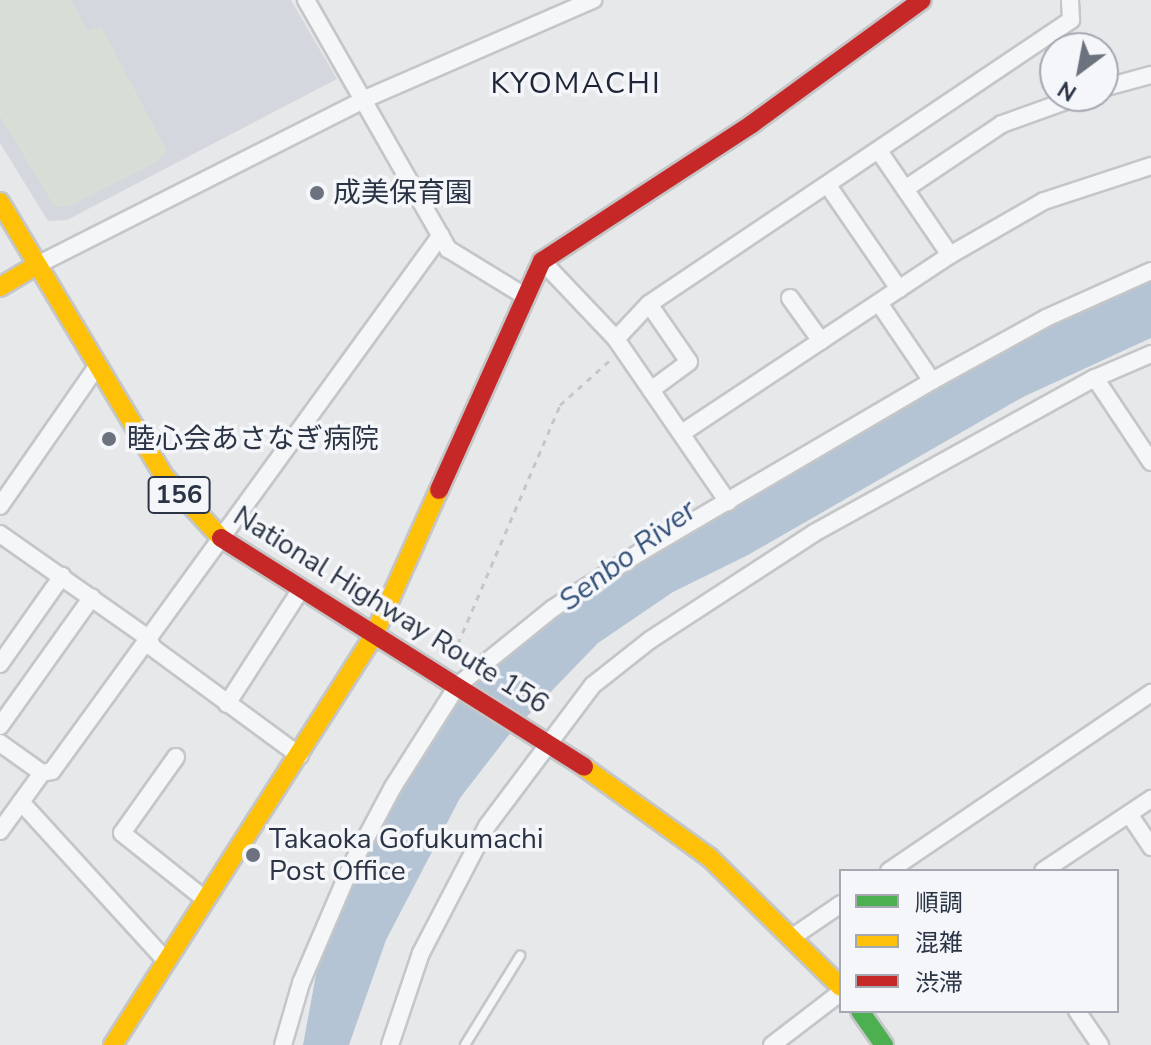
<!DOCTYPE html>
<html>
<head>
<meta charset="utf-8">
<style>
	body { margin:0 }
	#map { position:relative; width:1151px; height:1045px; overflow:hidden; background:#e6e8ea; font-family:"Nunito Sans","Noto Sans JP",sans-serif }
	div>[style] { position:absolute }
	[style*='--x'] { left:calc(var(--x)*1px); top:calc(var(--y)*1px); width:calc(var(--w)*1px); rotate:calc(var(--a)*1deg) }
	.built>* { inset:0; background:#d4d7dd }
	.green>* { inset:0; background:#d6ded6 }
	.water>* { inset:0; background:#b4c4d5 }
	.path>* { height:3px; margin-top:-1.5px; transform-origin:0; background:repeating-linear-gradient(90deg,#c5c6ca 0 6px,transparent 0 12px) }
	.roads { filter:drop-shadow(2px 0 #c4c6c8) drop-shadow(-2px 0 #c4c6c8) drop-shadow(0 2px #c4c6c8) drop-shadow(0 -2px #c4c6c8) }
	.lane>* { height:8px; margin:-4px; padding:0 4px; transform-origin:4px; border-radius:4px; background:#f5f6f7 }
	.street>* { height:16px; margin:-8px; padding:0 8px; transform-origin:8px; border-radius:8px; background:#f5f6f7 }
	.fast>* { height:18px; margin:-9px; padding:0 9px; transform-origin:9px; border-radius:9px; background:#4caf50 }
	.slow>* { height:18px; margin:-9px; padding:0 9px; transform-origin:9px; border-radius:9px; background:#ffc107 }
	.jam>* { height:18px; margin:-9px; padding:0 9px; transform-origin:9px; border-radius:9px; background:#c62828 }
	.dots>* { width:22px; height:22px; translate:-50% -50%; box-sizing:border-box; border:4px solid #f4f6f9; border-radius:50% }
	span { translate:-50% -50%; white-space:nowrap; text-align:center; line-height:1.15; -webkit-text-stroke:7px #f4f6f9; paint-order:stroke }
	.shield-label span { padding:2px 6px; background:#f4f6f9; border:2px solid; border-radius:6px; -webkit-text-stroke-width:0 }
	.shield-label { font-size:26px; color:#2b3445; font-weight:700 }
	.poi-label { font-size:28px; color:#2b3445 }
	.left { translate:0 -50%; text-align:left }
	.street-label { font-size:28px; color:#2b3445 }
	.neighbourhood-label { font-size:30px; color:#1d2536; letter-spacing:2px }
	.water-label { font-size:30px; color:#34527a; font-style:italic }
	.legend { position:absolute; left:839px; top:869px; width:280px; height:144px; box-sizing:border-box; background:#f4f6f9; border:2px solid #a4a8b1; margin:0; padding:10px 14px; list-style:none; font-size:24px; color:#2b3445 }
	.legend li { display:flex; align-items:center; gap:16px; height:40px }
	.legend b { width:40px; border:2px solid #a4a8b1 }
	.north { position:absolute; left:1039px; top:32px; width:80px; height:80px; box-sizing:border-box; background:#f4f6f9; border:2px solid #a4a8b1; border-radius:50%; rotate:212deg; font-size:22px; font-weight:700; line-height:32px; text-align:center; color:#2b3445 }
	.north::after { content:''; display:block; margin:auto; width:28px; height:36px; background:#6c737f; clip-path:polygon(50% 0,100% 100%,50% 72%,0 100%) }
</style>
</head>
<body>
<div id="map">
	<div class="built">
		<i style="clip-path:polygon(0 0,291px 0,337px 79px,67px 220px,48px 221px,0 143px)"></i>
	</div>
	<div class="green">
		<i style="clip-path:polygon(0 0,71px 0,88px 31px,101px 26px,167px 151px,159px 161px,68px 207px,54px 206px,0 116px)"></i>
	</div>
	<div class="water">
		<i style="clip-path:polygon(1151px 280px,1151px 338px,1023px 397px,748px 555px,673px 592px,598px 643px,508px 736px,460px 798px,386px 940px,349px 1045px,303px 1045px,320px 953px,370px 839px,449px 702px,558px 610px,631px 563px,1018px 340px)"></i>
	</div>
	<div class="path">
		<i style="--x:453;--y:655;--w:272;--a:-66.8"></i>
		<i style="--x:560;--y:405;--w:69;--a:-42"></i>
	</div>
	<div class="roads">
		<div class="lane">
			<i style="--x:465;--y:1045;--w:105;--a:-58.3"></i>
		</div>
		<div class="street">
			<i style="--x:306;--y:0;--w:287;--a:60.3"></i>
			<i style="--x:448;--y:249;--w:88;--a:31.5"></i>
			<i style="--x:1103;--y:88;--w:50;--a:-15.2"></i>
			<i style="--x:879;--y:151;--w:126;--a:55.7"></i>
			<i style="--x:829;--y:187;--w:124;--a:55.5"></i>
			<i style="--x:905;--y:189;--w:117;--a:-33.8"></i>
			<i style="--x:1002;--y:124;--w:83;--a:-19.7"></i>
			<i style="--x:542;--y:261;--w:108;--a:46.5"></i>
			<i style="--x:616;--y:339;--w:198;--a:55.5"></i>
			<i style="--x:37;--y:265;--w:368;--a:-26.8"></i>
			<i style="--x:365;--y:99;--w:249;--a:-23.5"></i>
			<i style="--x:790;--y:298;--w:53;--a:54.2"></i>
			<i style="--x:879;--y:303;--w:94;--a:55.8"></i>
			<i style="--x:932;--y:381;--w:130;--a:-28.9"></i>
			<i style="--x:1046;--y:318;--w:115;--a:-24.1"></i>
			<i style="--x:649;--y:304;--w:70;--a:55.4"></i>
			<i style="--x:689;--y:362;--w:47;--a:143.6"></i>
			<i style="--x:616;--y:339;--w:48;--a:-46.7"></i>
			<i style="--x:649;--y:304;--w:509;--a:-33.94"></i>
			<i style="--x:1071;--y:20;--w:20;--a:-93"></i>
			<i style="--x:1151;--y:354;--w:61;--a:156.8"></i>
			<i style="--x:1095;--y:378;--w:101;--a:56.3"></i>
			<i style="--x:682;--y:433;--w:322;--a:-33.6"></i>
			<i style="--x:950;--y:255;--w:108;--a:-29.9"></i>
			<i style="--x:1044;--y:201;--w:113;--a:-18.1"></i>
			<i style="--x:0;--y:506;--w:172;--a:-55.2"></i>
			<i style="--x:0;--y:534;--w:181;--a:35.1"></i>
			<i style="--x:148;--y:638;--w:11;--a:63"></i>
			<i style="--x:153;--y:648;--w:182;--a:36.3"></i>
			<i style="--x:0;--y:664;--w:108;--a:-54.8"></i>
			<i style="--x:227;--y:704;--w:137;--a:-57.2"></i>
			<i style="--x:0;--y:726;--w:158;--a:-54.5"></i>
			<i style="--x:0;--y:743;--w:52;--a:35.5"></i>
			<i style="--x:176;--y:757;--w:93;--a:125.4"></i>
			<i style="--x:122;--y:833;--w:107;--a:38.6"></i>
			<i style="--x:21;--y:802;--w:215;--a:47.6"></i>
			<i style="--x:1129;--y:814;--w:40;--a:56"></i>
			<i style="--x:0;--y:831;--w:72;--a:-54.1"></i>
			<i style="--x:42;--y:773;--w:10;--a:-11"></i>
			<i style="--x:52;--y:771;--w:662;--a:-54.03"></i>
			<i style="--x:889;--y:871;--w:317;--a:-34.2"></i>
			<i style="--x:1043;--y:871;--w:130;--a:-33.7"></i>
			<i style="--x:794;--y:936;--w:57;--a:-34.2"></i>
			<i style="--x:1077;--y:1011;--w:41;--a:55.9"></i>
			<i style="--x:283;--y:1045;--w:65;--a:-73.8"></i>
			<i style="--x:301;--y:983;--w:129;--a:-66.8"></i>
			<i style="--x:352;--y:864;--w:87;--a:-62"></i>
			<i style="--x:393;--y:787;--w:120;--a:-57.6"></i>
			<i style="--x:457;--y:686;--w:122;--a:-39"></i>
			<i style="--x:552;--y:609;--w:103;--a:-32.8"></i>
			<i style="--x:639;--y:553;--w:340;--a:-30.4"></i>
			<i style="--x:390;--y:1045;--w:97;--a:-71.4"></i>
			<i style="--x:421;--y:953;--w:143;--a:-62.5"></i>
			<i style="--x:487;--y:826;--w:176;--a:-53.1"></i>
			<i style="--x:593;--y:685;--w:73;--a:-38.3"></i>
			<i style="--x:650;--y:640;--w:196;--a:-33.1"></i>
			<i style="--x:814;--y:533;--w:321;--a:-28.9"></i>
			<i style="--x:772;--y:1045;--w:87;--a:-37.5"></i>
		</div>
		<div class="fast">
			<i style="--x:860;--y:1011;--w:42;--a:54.8"></i>
		</div>
		<div class="slow">
			<i style="--x:0;--y:202;--w:319;--a:59.1"></i>
			<i style="--x:164;--y:476;--w:84;--a:47.4"></i>
			<i style="--x:0;--y:287;--w:43;--a:-30.7"></i>
			<i style="--x:584;--y:767;--w:154;--a:35.8"></i>
			<i style="--x:709;--y:857;--w:185;--a:44.6"></i>
			<i style="--x:113;--y:1045;--w:486;--a:-57.5"></i>
			<i style="--x:374;--y:635;--w:159;--a:-65.9"></i>
		</div>
		<div class="jam">
			<i style="--x:439;--y:490;--w:251;--a:-65.8"></i>
			<i style="--x:542;--y:261;--w:251;--a:-33.1"></i>
			<i style="--x:752;--y:124;--w:210;--a:-36.1"></i>
			<i style="--x:221;--y:538;--w:429;--a:32.2"></i>
		</div>
	</div>
	<div class="dots">
		<i style="left:317px;top:193px;background:#6c737f"></i>
		<i style="left:109px;top:439px;background:#6c737f"></i>
		<i style="left:253px;top:855px;background:#6c737f"></i>
	</div>
	<div class="shield-label">
		<span style="left:179px;top:495px">156</span>
	</div>
	<div class="poi-label">
		<span class="left" style="left:333px;top:193px">成美保育園</span>
		<span class="left" style="left:127px;top:439px">睦心会あさなぎ病院</span>
		<span class="left" style="left:269px;top:855px">Takaoka Gofukumachi<br>Post Office</span>
	</div>
	<div class="street-label">
		<span style="left:391px;top:610px;rotate:32deg">National Highway Route 156</span>
	</div>
	<div class="neighbourhood-label">
		<span style="left:576px;top:84px">KYOMACHI</span>
	</div>
	<div class="water-label">
		<span style="left:628px;top:556px;rotate:-37deg">Senbo River</span>
	</div>
	<ul class="legend">
	<li><b style="height:10px;background:#4caf50"></b>順調</li>
	<li><b style="height:10px;background:#ffc107"></b>混雑</li>
	<li><b style="height:10px;background:#c62828"></b>渋滞</li>
	</ul>
	<div class="north">N</div>
</div>
</body>
</html>
